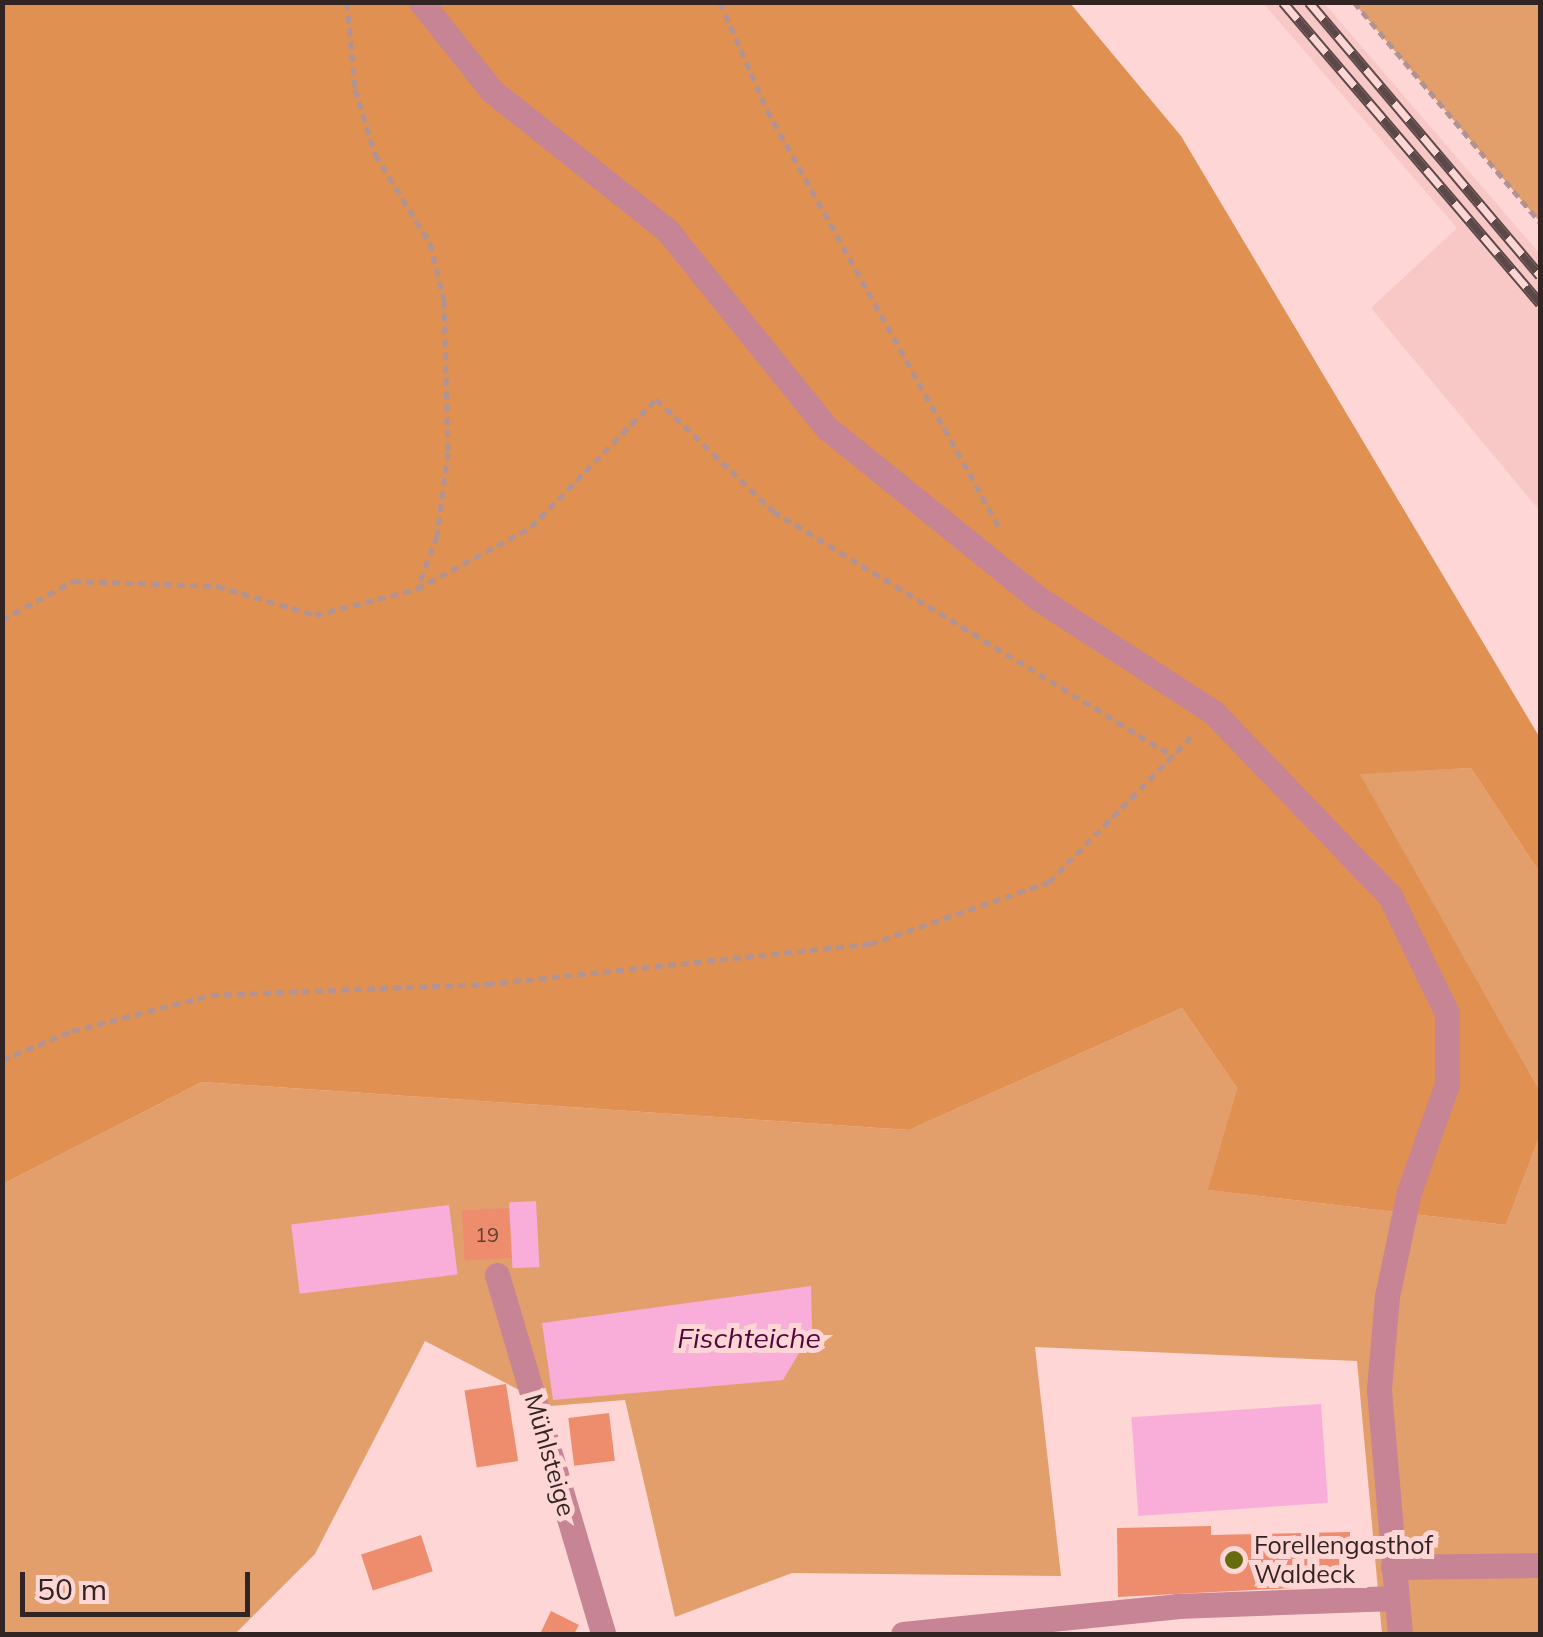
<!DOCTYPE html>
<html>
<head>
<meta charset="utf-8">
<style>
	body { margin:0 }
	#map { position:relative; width:1543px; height:1637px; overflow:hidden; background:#fed6d5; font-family:Mulish,sans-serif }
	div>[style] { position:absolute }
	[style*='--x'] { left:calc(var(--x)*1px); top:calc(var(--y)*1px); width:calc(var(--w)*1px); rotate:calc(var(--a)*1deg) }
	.built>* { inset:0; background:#f7c8c6 }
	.green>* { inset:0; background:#e29f6c }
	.forest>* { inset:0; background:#e09050 }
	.water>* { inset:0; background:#f8aed8; transform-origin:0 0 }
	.building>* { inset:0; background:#ed8d6d; transform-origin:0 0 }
	.path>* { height:5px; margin-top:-2.5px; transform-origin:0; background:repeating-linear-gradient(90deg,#b29392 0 8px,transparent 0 13px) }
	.minor>* { height:25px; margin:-12.5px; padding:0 12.5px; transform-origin:12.5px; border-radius:12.5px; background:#c68495 }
	.rail>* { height:11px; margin-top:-5.5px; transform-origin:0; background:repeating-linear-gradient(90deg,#fed6d5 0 22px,#5c4848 0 44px); box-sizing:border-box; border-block:2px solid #5c4848 }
	.dots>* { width:28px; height:28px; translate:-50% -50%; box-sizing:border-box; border:5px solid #fed6d5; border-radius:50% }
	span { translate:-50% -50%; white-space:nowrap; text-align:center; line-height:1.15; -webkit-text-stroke:10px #fed6d5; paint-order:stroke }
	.number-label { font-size:20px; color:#623e36 }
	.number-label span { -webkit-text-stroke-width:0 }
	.street-label { font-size:25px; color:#332424 }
	.poi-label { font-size:25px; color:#332424 }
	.left { translate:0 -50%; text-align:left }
	.water-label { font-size:28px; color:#54033d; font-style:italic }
	.frame { position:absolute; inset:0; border:5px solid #332424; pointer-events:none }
	.scale { position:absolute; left:20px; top:1572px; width:230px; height:45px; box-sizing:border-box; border:5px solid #332424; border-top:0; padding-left:12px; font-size:30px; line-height:35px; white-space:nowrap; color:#332424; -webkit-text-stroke:8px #fed6d5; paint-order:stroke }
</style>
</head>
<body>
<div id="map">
	<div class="built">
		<i style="clip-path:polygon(1263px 3px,1324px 3px,1540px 254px,1540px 511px,1371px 308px,1457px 228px)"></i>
	</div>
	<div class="green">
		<i style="clip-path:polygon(1354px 3px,1540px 3px,1540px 222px)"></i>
		<i style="clip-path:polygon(1471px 768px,1540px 873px,1540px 1091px,1359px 773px)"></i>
		<i style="clip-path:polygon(1182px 1008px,1237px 1088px,1209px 1190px,1506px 1225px,1540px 1135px,1540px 1634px,1382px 1634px,1357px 1361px,1035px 1347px,1061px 1576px,792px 1573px,675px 1617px,625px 1400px,550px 1406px,425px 1341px,315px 1554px,235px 1634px,3px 1634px,3px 1184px,202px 1082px,909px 1130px)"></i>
	</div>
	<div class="forest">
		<i style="clip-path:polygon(3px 3px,1070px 3px,1181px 136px,1540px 738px,1540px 873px,1471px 768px,1360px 774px,1540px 1091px,1540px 1135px,1506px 1225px,1208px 1190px,1237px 1088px,1182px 1008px,909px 1130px,202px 1082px,3px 1184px)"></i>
	</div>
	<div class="water">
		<i style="left:536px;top:1201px;width:66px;height:27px;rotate:87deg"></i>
		<i style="left:449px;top:1205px;width:70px;height:159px;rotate:83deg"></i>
		<i style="clip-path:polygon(811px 1286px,812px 1331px,783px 1380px,553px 1400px,542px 1323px)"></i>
		<i style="left:1321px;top:1404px;width:99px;height:190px;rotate:86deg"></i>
	</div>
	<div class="building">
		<i style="left:509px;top:1208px;width:50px;height:47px;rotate:87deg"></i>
		<i style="left:506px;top:1384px;width:78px;height:42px;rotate:81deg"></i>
		<i style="left:609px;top:1413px;width:48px;height:41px;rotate:83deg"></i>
		<i style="clip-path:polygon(1211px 1526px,1211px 1535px,1350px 1532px,1350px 1585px,1118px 1597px,1117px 1528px)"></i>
		<i style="left:421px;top:1535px;width:38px;height:63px;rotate:72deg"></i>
		<i style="clip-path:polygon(551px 1611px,579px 1625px,574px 1634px,540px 1634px)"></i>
	</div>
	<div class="path">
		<i style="--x:347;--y:2;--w:87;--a:84.7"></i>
		<i style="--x:355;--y:89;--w:68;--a:72.9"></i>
		<i style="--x:375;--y:154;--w:105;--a:58.3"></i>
		<i style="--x:430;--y:243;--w:59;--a:76.2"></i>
		<i style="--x:444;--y:300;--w:152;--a:88.5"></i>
		<i style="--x:448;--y:452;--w:85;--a:97.5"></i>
		<i style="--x:437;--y:536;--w:54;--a:110.4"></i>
		<i style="--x:720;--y:2;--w:118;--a:66.5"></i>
		<i style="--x:767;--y:110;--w:479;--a:60.9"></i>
		<i style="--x:1354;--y:2;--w:288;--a:49.8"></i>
		<i style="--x:2;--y:620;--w:81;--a:-28.8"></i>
		<i style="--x:73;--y:581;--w:144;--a:2"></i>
		<i style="--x:217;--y:586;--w:102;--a:16.5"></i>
		<i style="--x:315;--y:615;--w:105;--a:-14.3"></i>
		<i style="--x:417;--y:589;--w:130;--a:-28.5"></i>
		<i style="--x:531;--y:527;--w:179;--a:-45.7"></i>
		<i style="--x:656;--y:399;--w:162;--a:43.7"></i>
		<i style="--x:773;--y:511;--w:470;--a:31.5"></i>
		<i style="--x:2;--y:1060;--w:76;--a:-22.5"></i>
		<i style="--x:72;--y:1031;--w:144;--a:-14.5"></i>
		<i style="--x:211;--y:995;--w:276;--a:-2.3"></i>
		<i style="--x:487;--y:984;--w:385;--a:-6"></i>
		<i style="--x:870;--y:944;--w:189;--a:-19.1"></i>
		<i style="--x:1049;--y:882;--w:209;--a:-45.6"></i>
	</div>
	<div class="minor">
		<i style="--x:421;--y:2;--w:114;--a:51.4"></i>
		<i style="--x:492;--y:91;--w:223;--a:38.5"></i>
		<i style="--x:667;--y:230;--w:255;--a:51.1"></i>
		<i style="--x:827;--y:428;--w:272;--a:38.9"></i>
		<i style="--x:1039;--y:599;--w:207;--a:33"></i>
		<i style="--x:1213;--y:712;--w:255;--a:46.1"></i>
		<i style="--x:1390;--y:896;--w:130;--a:64"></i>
		<i style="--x:1447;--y:1013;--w:71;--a:90"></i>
		<i style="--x:1447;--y:1084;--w:114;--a:109.4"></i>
		<i style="--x:1409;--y:1192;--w:106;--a:101.9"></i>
		<i style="--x:1387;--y:1296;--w:94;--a:94.9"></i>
		<i style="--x:1379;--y:1390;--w:245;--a:85.1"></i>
		<i style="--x:497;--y:1275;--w:374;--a:73.5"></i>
		<i style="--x:1393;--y:1567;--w:147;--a:-0.8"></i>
		<i style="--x:903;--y:1634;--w:275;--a:-5.8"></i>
		<i style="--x:1177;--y:1606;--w:218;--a:-2.1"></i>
	</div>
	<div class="rail">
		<i style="--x:1283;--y:2;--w:396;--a:49.5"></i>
		<i style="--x:1309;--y:2;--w:358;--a:49.8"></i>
	</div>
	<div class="dots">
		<i style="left:1234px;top:1560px;background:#676c0f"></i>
	</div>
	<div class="number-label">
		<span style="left:487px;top:1234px">19</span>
	</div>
	<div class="street-label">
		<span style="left:550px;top:1455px;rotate:74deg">Mühlsteige</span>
	</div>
	<div class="poi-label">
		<span class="left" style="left:1254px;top:1560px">Forellengasthof<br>Waldeck</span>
	</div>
	<div class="water-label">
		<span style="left:749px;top:1338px">Fischteiche</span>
	</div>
	<div class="frame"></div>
	<div class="scale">50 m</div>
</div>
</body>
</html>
